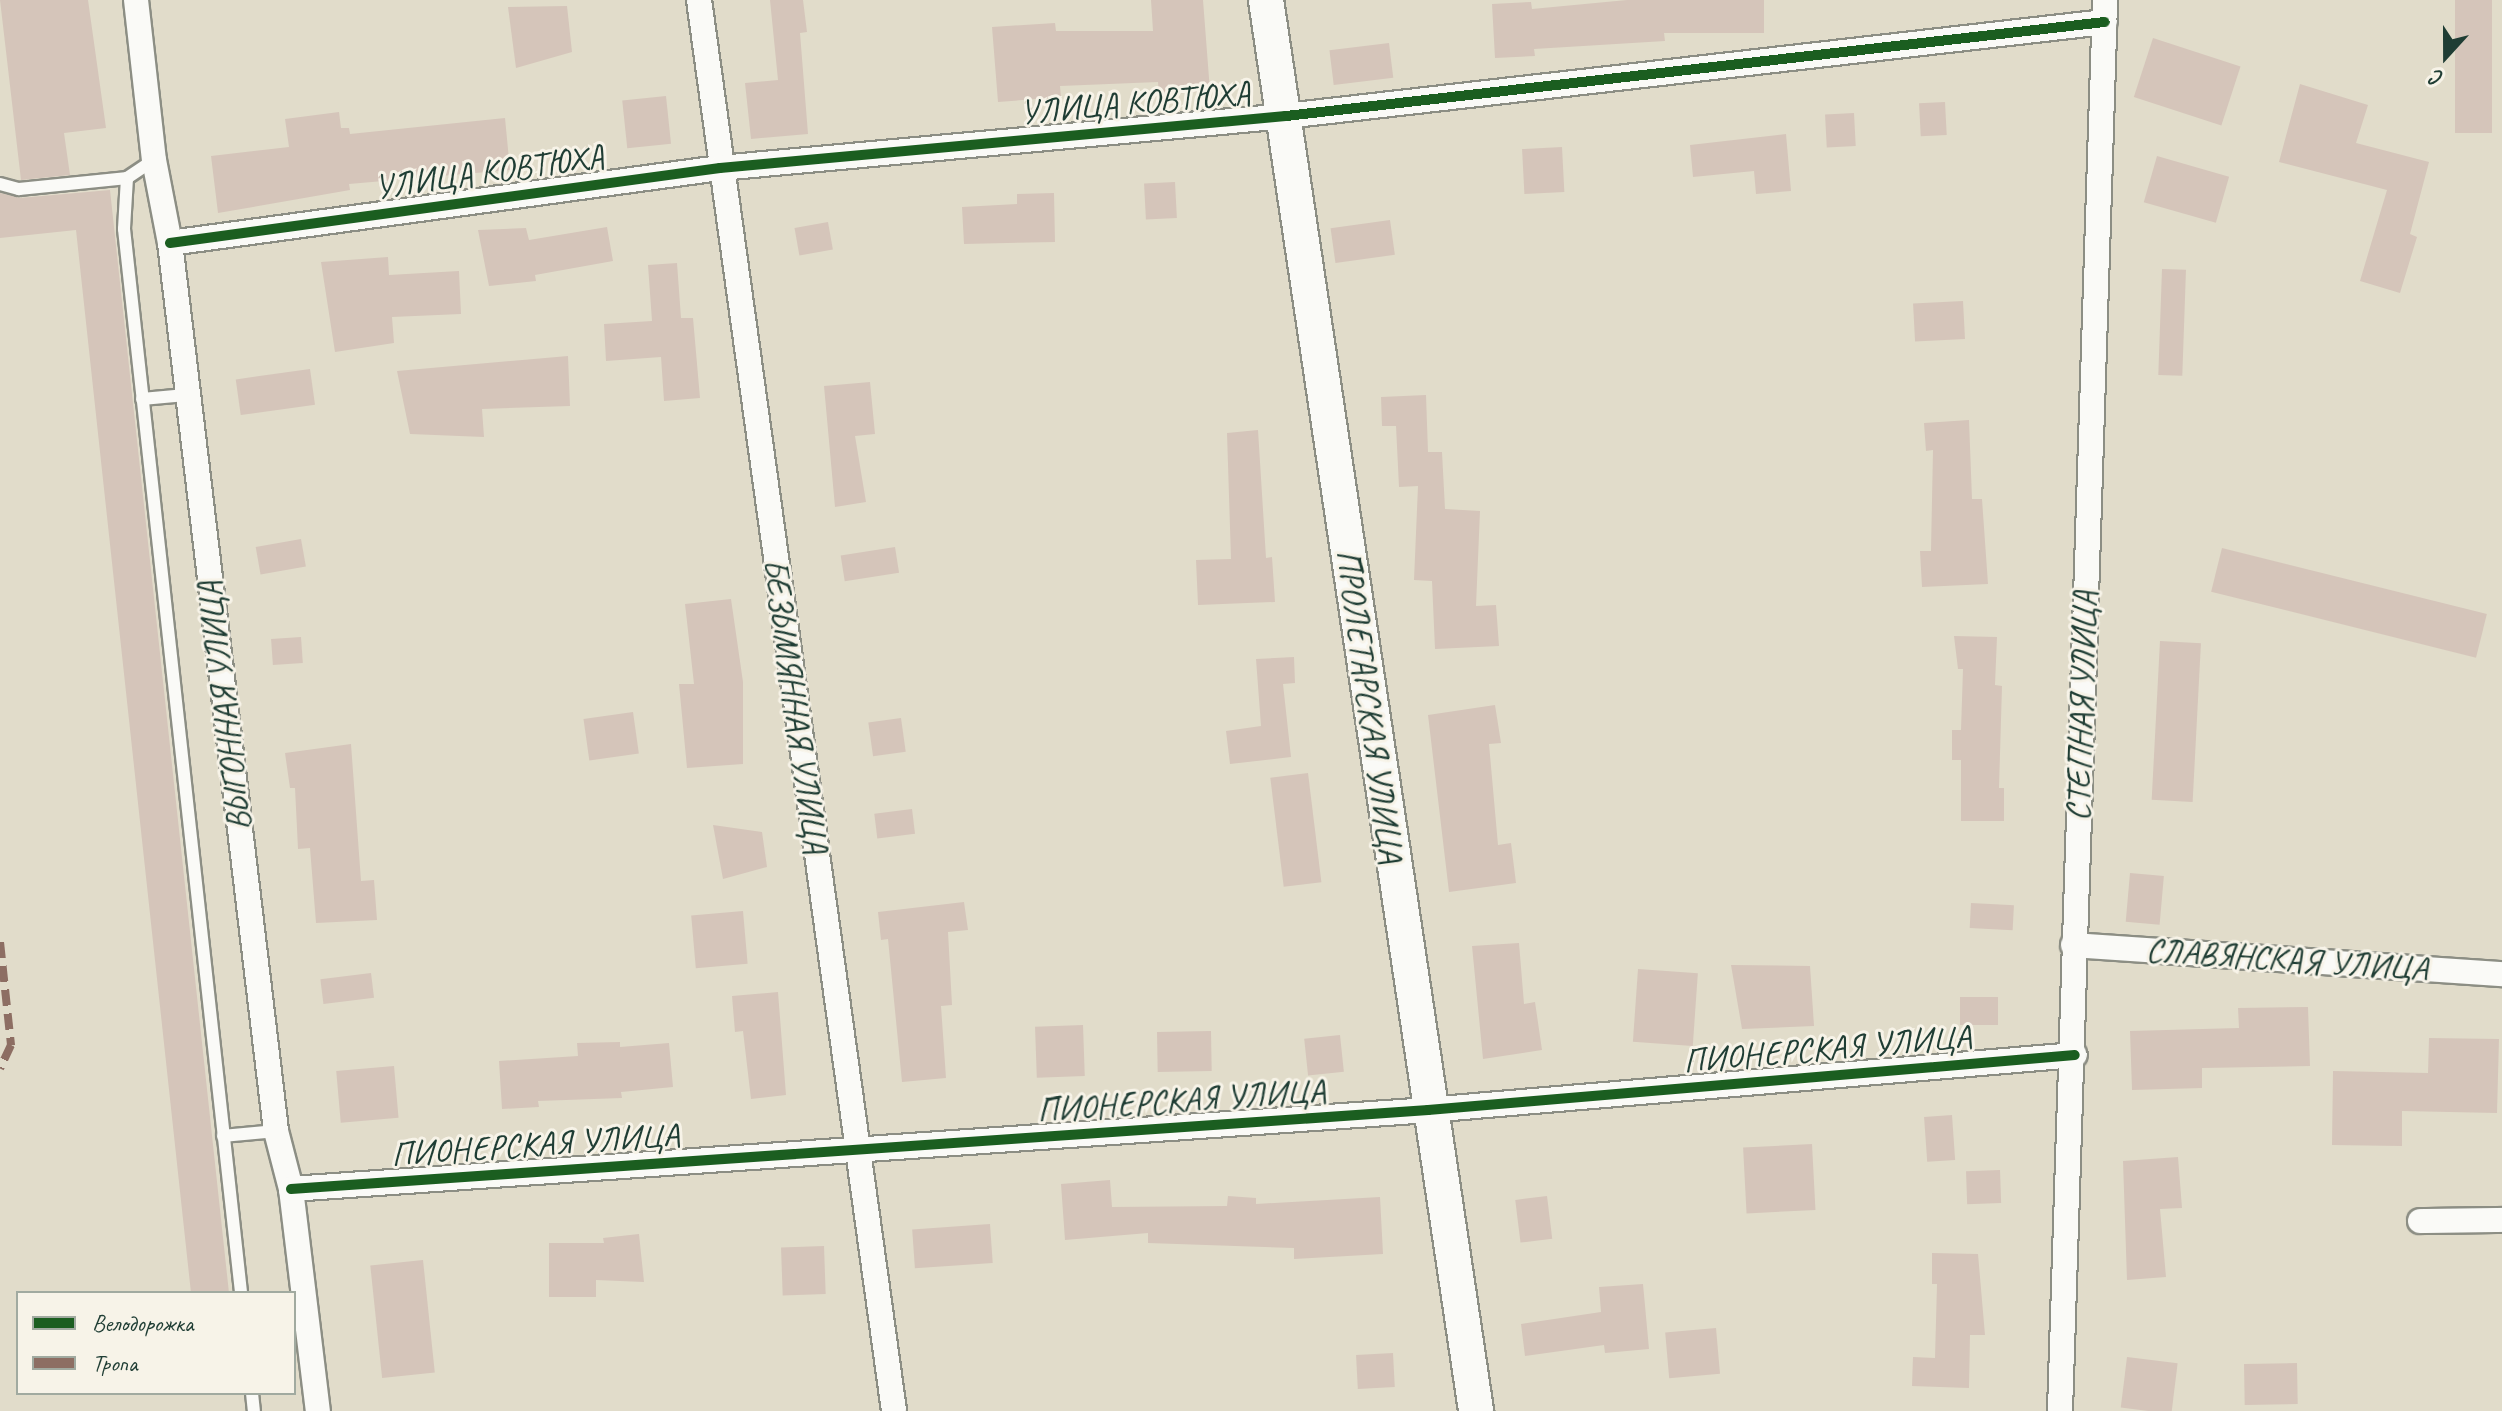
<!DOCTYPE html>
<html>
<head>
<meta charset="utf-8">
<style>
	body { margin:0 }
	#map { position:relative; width:2502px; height:1411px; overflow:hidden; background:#e1dcca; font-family:Caveat,sans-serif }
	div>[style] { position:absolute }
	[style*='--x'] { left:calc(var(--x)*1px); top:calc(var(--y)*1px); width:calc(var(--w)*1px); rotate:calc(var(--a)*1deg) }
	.building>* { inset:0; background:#d5c5ba; transform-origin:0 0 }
	.roads { filter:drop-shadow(2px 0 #8c8e84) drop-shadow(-2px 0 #8c8e84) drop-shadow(0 2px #8c8e84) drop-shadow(0 -2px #8c8e84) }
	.lane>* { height:12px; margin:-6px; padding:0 6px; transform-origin:6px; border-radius:6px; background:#fafaf7 }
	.street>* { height:24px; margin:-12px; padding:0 12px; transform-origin:12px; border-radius:12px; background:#fafaf7 }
	.secondary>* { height:34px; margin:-17px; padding:0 17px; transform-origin:17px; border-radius:17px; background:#fafaf7 }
	.quiet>* { height:8px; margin-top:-4px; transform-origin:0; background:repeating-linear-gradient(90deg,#8d6e63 0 16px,transparent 0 24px) }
	.cycleway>* { height:10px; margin:-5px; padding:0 5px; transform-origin:5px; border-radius:5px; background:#1b5e20 }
	span { translate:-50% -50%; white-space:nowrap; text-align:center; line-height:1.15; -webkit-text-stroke:6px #f7f3e8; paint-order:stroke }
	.street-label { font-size:34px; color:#1f3d34 }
	.legend { position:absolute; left:16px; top:1291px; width:280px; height:104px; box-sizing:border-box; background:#f7f3e8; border:2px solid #a1aaa0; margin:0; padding:10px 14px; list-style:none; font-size:24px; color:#1f3d34 }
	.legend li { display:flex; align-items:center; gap:16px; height:40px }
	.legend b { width:40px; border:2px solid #a1aaa0 }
	.north { position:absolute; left:2406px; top:16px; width:80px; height:80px; -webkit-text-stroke:6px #f7f3e8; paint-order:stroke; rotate:201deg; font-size:22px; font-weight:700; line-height:32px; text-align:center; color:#1f3d34 }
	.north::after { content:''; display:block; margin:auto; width:28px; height:36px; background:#1f3d34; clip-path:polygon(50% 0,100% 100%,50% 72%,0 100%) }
</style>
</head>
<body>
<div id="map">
	<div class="building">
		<i style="clip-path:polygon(0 0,88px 0,106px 128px,64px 133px,70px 175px,21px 180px)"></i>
		<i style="clip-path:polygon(770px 0,803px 0,807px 32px,800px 33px,808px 134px,751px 139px,745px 83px,778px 80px)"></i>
		<i style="clip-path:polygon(1151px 0,1203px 0,1210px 91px,1159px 95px,1158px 82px,1060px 86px,1061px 97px,998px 102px,992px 27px,1055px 23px,1056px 31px,1153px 31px)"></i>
		<i style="clip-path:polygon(1627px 0,1764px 0,1764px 33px,1664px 33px,1665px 41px,1534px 49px,1535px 56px,1495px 58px,1492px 4px,1531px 2px,1532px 9px)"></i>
		<i style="left:2455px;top:0;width:37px;height:133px"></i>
		<i style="clip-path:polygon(567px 6px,572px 52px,516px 68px,508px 7px)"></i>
		<i style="left:2153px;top:38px;width:92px;height:62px;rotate:18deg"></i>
		<i style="left:1389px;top:43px;width:35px;height:60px;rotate:83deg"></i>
		<i style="clip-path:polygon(2300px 84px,2368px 105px,2356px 143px,2429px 162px,2410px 234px,2417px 237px,2400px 293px,2360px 281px,2387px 190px,2279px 162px)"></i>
		<i style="left:666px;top:96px;width:48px;height:44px;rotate:84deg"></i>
		<i style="left:1945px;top:102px;width:33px;height:26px;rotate:87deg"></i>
		<i style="clip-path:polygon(339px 112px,341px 128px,349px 128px,350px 134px,505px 118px,510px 170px,349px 184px,350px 190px,218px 213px,211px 156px,289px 147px,285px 119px)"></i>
		<i style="left:1854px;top:113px;width:33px;height:29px;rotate:87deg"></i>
		<i style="clip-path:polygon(1786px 134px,1791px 191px,1756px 194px,1754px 171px,1693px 177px,1690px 145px)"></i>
		<i style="left:1562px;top:147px;width:45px;height:40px;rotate:87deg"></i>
		<i style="left:2157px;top:156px;width:75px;height:48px;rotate:16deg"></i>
		<i style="left:1175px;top:182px;width:36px;height:31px;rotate:87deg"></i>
		<i style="clip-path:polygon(110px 190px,229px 1293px,191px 1293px,76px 230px,0 238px,0 193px,20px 198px)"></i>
		<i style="clip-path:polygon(1054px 193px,1055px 242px,964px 244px,962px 207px,1017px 204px,1017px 194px)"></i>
		<i style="left:1390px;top:220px;width:35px;height:60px;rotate:82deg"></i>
		<i style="left:828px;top:222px;width:28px;height:34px;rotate:80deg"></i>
		<i style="clip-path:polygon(607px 227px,613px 261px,535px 275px,536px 281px,489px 286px,478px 230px,526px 228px,529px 240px)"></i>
		<i style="clip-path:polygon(388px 257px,389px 275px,459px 271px,461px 314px,392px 317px,394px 343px,335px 352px,321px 262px)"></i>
		<i style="clip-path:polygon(677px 263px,681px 318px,693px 318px,700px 398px,664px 401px,661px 357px,606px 361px,604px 324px,652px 321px,648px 265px)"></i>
		<i style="left:2162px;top:269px;width:24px;height:106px;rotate:2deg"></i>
		<i style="left:1963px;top:301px;width:38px;height:50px;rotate:87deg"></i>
		<i style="clip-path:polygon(568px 356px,570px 406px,482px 409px,484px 437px,410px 434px,397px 371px)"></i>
		<i style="left:310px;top:369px;width:36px;height:75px;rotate:82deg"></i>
		<i style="clip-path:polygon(870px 382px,875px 434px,855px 436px,866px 502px,835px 507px,824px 386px)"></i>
		<i style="clip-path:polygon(1426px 395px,1428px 452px,1442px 452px,1445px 509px,1480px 511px,1476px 606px,1496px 605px,1499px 646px,1435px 649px,1432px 581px,1414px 580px,1418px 486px,1399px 487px,1396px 426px,1382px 426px,1381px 397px)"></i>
		<i style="clip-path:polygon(1969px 420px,1972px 499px,1982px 499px,1988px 584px,1922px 587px,1920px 551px,1931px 551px,1933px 450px,1926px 451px,1924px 423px)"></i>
		<i style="clip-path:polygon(1258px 430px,1266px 558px,1272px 557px,1275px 602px,1198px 605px,1196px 560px,1231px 559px,1227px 433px)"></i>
		<i style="left:301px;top:539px;width:28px;height:46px;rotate:80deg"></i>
		<i style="left:895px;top:547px;width:26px;height:55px;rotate:81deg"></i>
		<i style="left:2222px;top:548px;width:273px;height:45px;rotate:14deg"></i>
		<i style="clip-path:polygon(731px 599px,743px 682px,743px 764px,687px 768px,679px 684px,694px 684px,685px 604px)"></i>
		<i style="clip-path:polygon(1954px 636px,1997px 637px,1995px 685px,2002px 686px,1999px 788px,2004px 788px,2004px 821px,1961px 821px,1961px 760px,1952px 760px,1952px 730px,1961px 730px,1963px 669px,1958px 669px)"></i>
		<i style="left:301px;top:637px;width:26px;height:30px;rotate:86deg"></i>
		<i style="left:2160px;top:641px;width:41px;height:159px;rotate:3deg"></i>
		<i style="clip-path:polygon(1294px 657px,1295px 683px,1283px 684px,1291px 757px,1230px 764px,1226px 731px,1261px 726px,1256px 659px)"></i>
		<i style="clip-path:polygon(1495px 705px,1501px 743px,1489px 744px,1498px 845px,1511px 843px,1516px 883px,1449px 892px,1428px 715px)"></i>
		<i style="left:633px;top:712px;width:42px;height:50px;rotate:82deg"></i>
		<i style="left:901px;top:718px;width:34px;height:33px;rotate:82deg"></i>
		<i style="clip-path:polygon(351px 744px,361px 881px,374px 880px,377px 920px,316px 923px,310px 848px,298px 849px,295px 788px,290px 788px,285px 753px)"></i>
		<i style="left:1308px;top:773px;width:110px;height:38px;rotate:83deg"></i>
		<i style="left:912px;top:809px;width:25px;height:38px;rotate:83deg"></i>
		<i style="clip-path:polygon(713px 825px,762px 832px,767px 867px,723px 879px)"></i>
		<i style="left:2130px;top:873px;width:34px;height:49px;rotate:5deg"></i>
		<i style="clip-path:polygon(964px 902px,968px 930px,948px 932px,952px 1005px,941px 1006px,946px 1078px,902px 1082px,888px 939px,881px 940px,878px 912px)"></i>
		<i style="left:1971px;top:903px;width:43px;height:25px;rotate:3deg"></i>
		<i style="left:743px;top:911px;width:53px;height:52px;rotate:85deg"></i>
		<i style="clip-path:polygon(1519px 943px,1524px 1004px,1535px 1002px,1542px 1050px,1483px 1059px,1472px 946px)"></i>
		<i style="clip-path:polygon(1731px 965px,1810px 966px,1814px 1026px,1742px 1029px)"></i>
		<i style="left:1638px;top:969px;width:60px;height:73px;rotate:4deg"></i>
		<i style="left:371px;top:973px;width:25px;height:51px;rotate:83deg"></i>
		<i style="clip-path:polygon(778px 992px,786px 1095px,751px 1099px,743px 1031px,735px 1032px,732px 996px)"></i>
		<i style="left:1960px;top:997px;width:38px;height:28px"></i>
		<i style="clip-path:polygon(2308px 1007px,2310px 1066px,2202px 1068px,2202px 1088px,2132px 1090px,2130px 1031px,2239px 1028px,2238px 1008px)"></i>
		<i style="left:1083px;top:1025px;width:51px;height:48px;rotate:88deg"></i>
		<i style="left:1211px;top:1031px;width:40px;height:54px;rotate:89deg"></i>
		<i style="left:1340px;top:1035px;width:37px;height:36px;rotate:84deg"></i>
		<i style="clip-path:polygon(2429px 1038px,2499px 1039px,2497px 1113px,2402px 1111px,2402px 1146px,2332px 1145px,2333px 1071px,2428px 1073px)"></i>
		<i style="clip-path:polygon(620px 1042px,620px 1047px,669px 1043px,673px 1087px,621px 1092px,622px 1098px,538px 1101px,539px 1107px,502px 1109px,499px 1061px,578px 1056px,577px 1043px)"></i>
		<i style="left:394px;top:1066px;width:52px;height:58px;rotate:85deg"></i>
		<i style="left:1952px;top:1115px;width:45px;height:28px;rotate:86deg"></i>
		<i style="left:1812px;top:1144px;width:66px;height:69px;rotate:87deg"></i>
		<i style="clip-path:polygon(2178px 1157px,2182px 1208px,2160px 1209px,2166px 1277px,2127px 1280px,2123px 1161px)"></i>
		<i style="left:2000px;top:1170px;width:33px;height:34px;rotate:88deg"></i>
		<i style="clip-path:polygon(1110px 1180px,1112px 1207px,1227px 1206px,1228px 1196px,1256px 1198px,1256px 1204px,1380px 1197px,1383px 1254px,1294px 1259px,1294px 1248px,1148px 1243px,1148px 1233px,1065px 1240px,1061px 1184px)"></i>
		<i style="left:1547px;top:1196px;width:43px;height:32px;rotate:83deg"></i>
		<i style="left:990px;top:1224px;width:39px;height:78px;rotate:86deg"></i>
		<i style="clip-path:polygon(639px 1234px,644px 1282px,596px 1280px,596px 1297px,549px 1297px,549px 1243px,604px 1243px,603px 1238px)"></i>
		<i style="left:824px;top:1246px;width:48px;height:43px;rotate:88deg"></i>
		<i style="clip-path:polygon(1932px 1253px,1978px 1254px,1985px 1335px,1970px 1335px,1969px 1388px,1912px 1386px,1913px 1357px,1935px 1358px,1937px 1284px,1932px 1284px)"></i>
		<i style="left:423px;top:1260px;width:113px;height:53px;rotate:84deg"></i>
		<i style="clip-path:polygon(1643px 1284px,1649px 1349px,1605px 1353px,1604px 1345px,1525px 1356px,1521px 1324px,1601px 1312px,1599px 1287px)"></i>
		<i style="left:1716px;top:1328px;width:46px;height:51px;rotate:85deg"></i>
		<i style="left:1393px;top:1353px;width:34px;height:37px;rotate:87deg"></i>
		<i style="left:2127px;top:1357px;width:51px;height:51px;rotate:7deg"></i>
		<i style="left:2297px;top:1363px;width:41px;height:53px;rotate:89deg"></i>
	</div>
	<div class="roads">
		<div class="lane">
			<i style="--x:127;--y:178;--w:51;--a:93.4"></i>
			<i style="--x:124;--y:229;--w:1070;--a:83.72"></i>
			<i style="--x:0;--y:184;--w:20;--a:15"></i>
			<i style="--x:19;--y:189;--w:109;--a:-5.8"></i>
			<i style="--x:127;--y:178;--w:32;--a:-34"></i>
			<i style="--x:142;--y:399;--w:44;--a:-5.2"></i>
			<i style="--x:223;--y:1136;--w:53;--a:-5.4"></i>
			<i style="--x:252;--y:1393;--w:18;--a:84"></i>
		</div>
		<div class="street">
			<i style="--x:136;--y:0;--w:161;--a:83.6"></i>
			<i style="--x:154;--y:160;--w:85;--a:79.1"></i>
			<i style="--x:170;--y:243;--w:894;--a:83.19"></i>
			<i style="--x:276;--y:1131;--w:60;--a:75.5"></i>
			<i style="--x:291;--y:1189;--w:224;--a:83.1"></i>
			<i style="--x:699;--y:0;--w:1424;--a:82.13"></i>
			<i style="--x:170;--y:243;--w:555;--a:-7.77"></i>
			<i style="--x:720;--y:168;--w:568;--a:-5.25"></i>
			<i style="--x:1286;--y:116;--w:824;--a:-6.55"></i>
			<i style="--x:2073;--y:945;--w:430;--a:3.9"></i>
			<i style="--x:291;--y:1189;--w:1140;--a:-3.97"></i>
			<i style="--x:1428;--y:1110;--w:649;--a:-4.86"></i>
			<i style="--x:2420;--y:1221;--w:82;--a:-0.7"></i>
			<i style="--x:2060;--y:1411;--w:1412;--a:-88.17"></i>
		</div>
		<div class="secondary">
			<i style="--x:1266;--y:0;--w:1427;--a:81.53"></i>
		</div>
	</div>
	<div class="quiet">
		<i style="--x:0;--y:942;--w:104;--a:83.9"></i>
		<i style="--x:11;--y:1045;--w:26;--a:115"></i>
	</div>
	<div class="cycleway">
		<i style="--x:170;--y:243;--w:555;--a:-7.77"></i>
		<i style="--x:720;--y:168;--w:568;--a:-5.25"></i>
		<i style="--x:1286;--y:116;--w:824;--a:-6.55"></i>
		<i style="--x:291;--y:1189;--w:1140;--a:-3.97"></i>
		<i style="--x:1428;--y:1110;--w:649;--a:-4.86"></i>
	</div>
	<div class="street-label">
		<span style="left:1135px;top:102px;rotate:-5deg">УЛИЦА КОВТЮХА</span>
		<span style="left:489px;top:171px;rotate:-8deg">УЛИЦА КОВТЮХА</span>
		<span style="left:224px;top:706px;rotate:-97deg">ВЫГОННАЯ УЛИЦА</span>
		<span style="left:796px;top:706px;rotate:82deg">БЕЗЫМЯННАЯ УЛИЦА</span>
		<span style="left:1370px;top:706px;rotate:82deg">ПРОЛЕТАРСКАЯ УЛИЦА</span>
		<span style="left:2081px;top:706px;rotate:-88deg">СТЕПНАЯ УЛИЦА</span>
		<span style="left:2287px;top:959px;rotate:4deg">СЛАВЯНСКАЯ УЛИЦА</span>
		<span style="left:1827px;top:1048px;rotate:-5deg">ПИОНЕРСКАЯ УЛИЦА</span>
		<span style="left:1181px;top:1100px;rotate:-4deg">ПИОНЕРСКАЯ УЛИЦА</span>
		<span style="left:535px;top:1144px;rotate:-4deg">ПИОНЕРСКАЯ УЛИЦА</span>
	</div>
	<ul class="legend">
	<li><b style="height:10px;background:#1b5e20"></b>Велодорожка</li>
	<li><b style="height:10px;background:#8d6e63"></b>Тропа</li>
	</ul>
	<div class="north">С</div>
</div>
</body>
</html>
